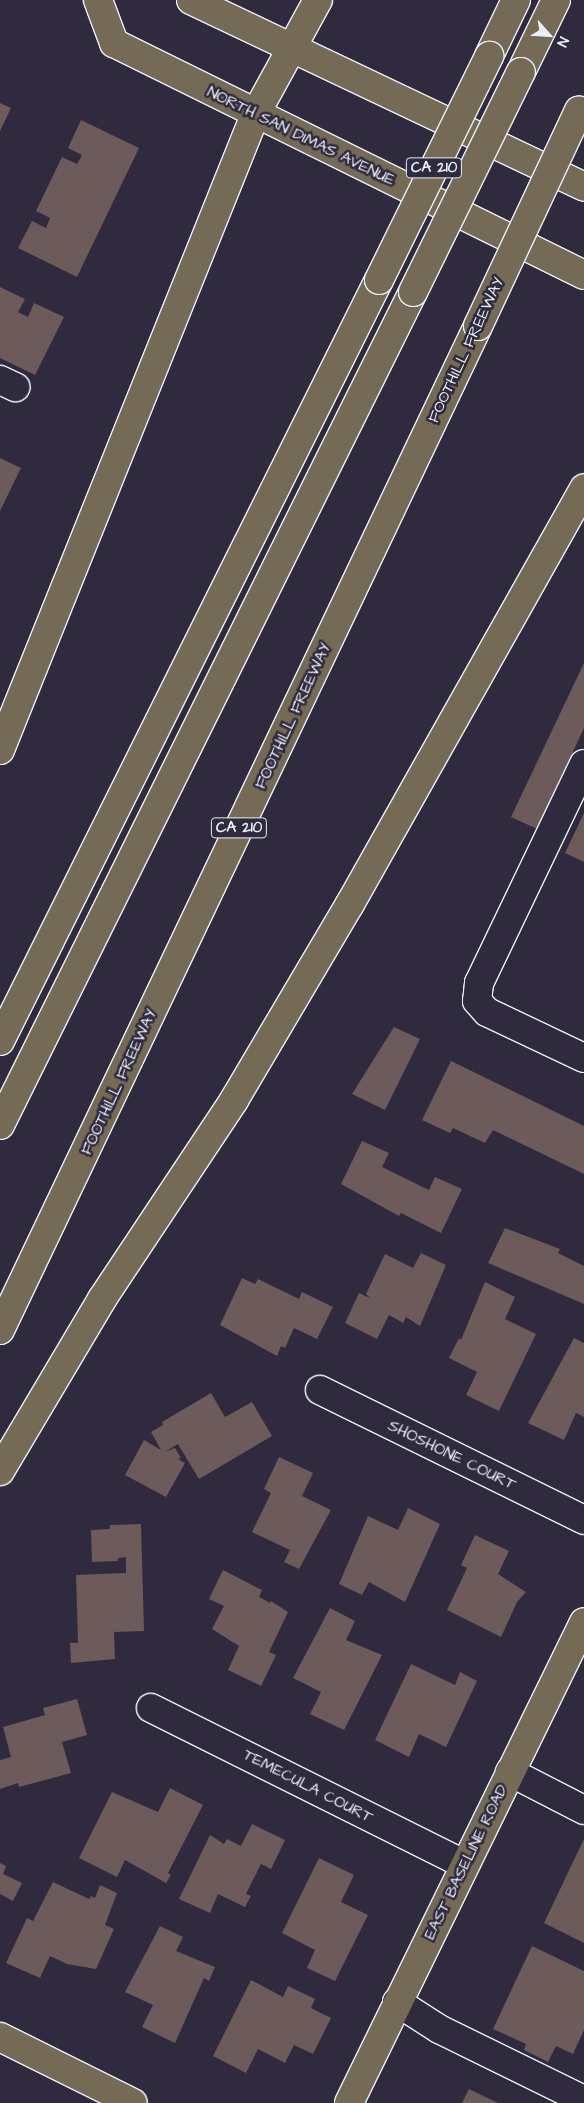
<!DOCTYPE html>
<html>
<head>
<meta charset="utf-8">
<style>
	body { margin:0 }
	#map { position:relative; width:584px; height:2103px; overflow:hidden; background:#2f2a3d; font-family:"Architects Daughter",sans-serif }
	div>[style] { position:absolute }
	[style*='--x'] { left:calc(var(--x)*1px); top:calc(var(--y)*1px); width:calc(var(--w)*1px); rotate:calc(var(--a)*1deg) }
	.building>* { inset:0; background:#6d5a5a }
	.roads { filter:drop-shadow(1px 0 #e8f1f8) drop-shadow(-1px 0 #e8f1f8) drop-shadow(0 1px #e8f1f8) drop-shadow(0 -1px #e8f1f8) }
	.minor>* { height:28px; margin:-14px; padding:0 14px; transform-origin:14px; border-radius:14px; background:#2f2a3d }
	.major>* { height:28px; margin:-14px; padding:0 14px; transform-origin:14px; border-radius:14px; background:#756a55 }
	.highway>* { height:28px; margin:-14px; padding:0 14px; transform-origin:14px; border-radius:14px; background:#756a55 }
	.bridges { filter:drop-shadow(1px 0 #e8f1f8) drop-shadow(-1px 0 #e8f1f8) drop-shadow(0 1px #e8f1f8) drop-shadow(0 -1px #e8f1f8) }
	.highway-bridge>* { height:28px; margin:-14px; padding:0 14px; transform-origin:14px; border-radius:14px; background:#756a55 }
	span { translate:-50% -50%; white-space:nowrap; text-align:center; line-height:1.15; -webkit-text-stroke:5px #2f2a3d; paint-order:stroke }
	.shield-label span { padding:1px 4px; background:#2f2a3d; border:1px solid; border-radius:4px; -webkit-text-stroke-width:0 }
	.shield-label { font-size:15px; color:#e8f1f8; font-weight:700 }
	.street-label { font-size:16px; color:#e8f1f8 }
	.north { position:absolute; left:524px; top:10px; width:50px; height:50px; -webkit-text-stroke:4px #2f2a3d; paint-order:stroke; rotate:116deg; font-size:14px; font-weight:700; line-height:20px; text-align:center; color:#e8f1f8 }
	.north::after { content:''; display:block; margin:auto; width:18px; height:22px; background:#e8f1f8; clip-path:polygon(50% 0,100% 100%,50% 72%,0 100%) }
</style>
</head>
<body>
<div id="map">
	<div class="building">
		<i style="clip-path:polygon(0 103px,11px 108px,0 131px)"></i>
		<i style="clip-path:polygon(81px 120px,139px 148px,77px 277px,18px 248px,32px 221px,46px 228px,50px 218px,36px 211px,62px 157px,77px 164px,82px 155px,68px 148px)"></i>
		<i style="clip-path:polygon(0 287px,25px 299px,18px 312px,28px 317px,34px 303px,64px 317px,35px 375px,0 358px)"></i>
		<i style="clip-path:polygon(0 458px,21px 468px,0 511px)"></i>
		<i style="clip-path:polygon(584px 663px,584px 728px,537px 829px,511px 817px)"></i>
		<i style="clip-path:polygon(584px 813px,584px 862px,565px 853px)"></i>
		<i style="clip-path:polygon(394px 1027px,420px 1039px,385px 1110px,352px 1094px)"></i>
		<i style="clip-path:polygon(451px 1061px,584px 1126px,584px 1174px,493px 1130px,485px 1143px,453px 1128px,450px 1133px,422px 1120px)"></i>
		<i style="clip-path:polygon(362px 1141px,389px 1153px,382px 1167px,429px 1190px,435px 1177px,462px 1189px,441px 1233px,401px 1213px,399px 1216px,341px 1184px)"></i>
		<i style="clip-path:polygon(505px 1228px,560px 1249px,558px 1253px,584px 1266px,584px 1304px,488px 1263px)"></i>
		<i style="clip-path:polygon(421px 1253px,446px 1265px,420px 1326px,406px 1317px,403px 1323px,389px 1315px,377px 1339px,345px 1323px,359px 1293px,370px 1298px,366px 1294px,385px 1254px,413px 1268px)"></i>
		<i style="clip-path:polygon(242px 1278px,255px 1284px,258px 1279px,299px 1299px,302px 1292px,333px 1307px,317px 1339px,294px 1328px,285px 1348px,281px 1346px,277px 1356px,220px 1325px)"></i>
		<i style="clip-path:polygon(485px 1282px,515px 1297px,505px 1319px,536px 1334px,499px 1411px,466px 1395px,477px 1372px,449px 1358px,459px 1338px,461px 1340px)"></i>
		<i style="clip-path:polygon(574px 1338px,584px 1343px,584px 1417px,576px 1413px,564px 1440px,528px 1423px)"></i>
		<i style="clip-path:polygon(211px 1393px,225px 1417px,252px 1402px,272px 1436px,199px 1479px,178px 1444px,165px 1452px,175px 1448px,181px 1458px,178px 1459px,185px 1463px,166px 1497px,125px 1475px,144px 1440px,161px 1450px,151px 1432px,163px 1425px,162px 1422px)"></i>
		<i style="clip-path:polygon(279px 1457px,313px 1473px,302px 1496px,331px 1510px,299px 1569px,284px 1562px,290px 1550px,252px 1532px,271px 1493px,264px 1489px)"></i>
		<i style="clip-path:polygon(408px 1508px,440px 1524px,405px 1602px,369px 1582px,362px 1595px,339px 1584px,368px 1516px,398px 1530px)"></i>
		<i style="clip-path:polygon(141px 1524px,144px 1631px,114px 1632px,115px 1659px,71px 1663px,70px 1643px,78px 1643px,76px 1575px,126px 1573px,126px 1557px,118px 1558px,118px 1561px,92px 1562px,91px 1530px,110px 1529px,110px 1525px)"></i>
		<i style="clip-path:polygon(475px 1535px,509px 1551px,498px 1574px,526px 1592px,517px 1602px,501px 1637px,447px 1610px,467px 1568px,461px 1565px)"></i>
		<i style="clip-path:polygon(223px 1570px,262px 1590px,259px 1597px,270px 1603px,271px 1601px,288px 1612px,269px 1652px,276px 1655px,261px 1686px,228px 1670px,239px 1646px,212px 1629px,224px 1606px,209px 1599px)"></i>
		<i style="clip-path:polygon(330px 1608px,355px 1621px,346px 1640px,382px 1655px,344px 1730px,310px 1714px,321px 1692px,293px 1678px)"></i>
		<i style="clip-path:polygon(411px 1664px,455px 1685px,460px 1672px,477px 1681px,446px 1747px,419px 1734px,409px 1757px,375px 1740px)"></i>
		<i style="clip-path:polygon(77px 1699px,87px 1735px,62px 1742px,71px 1773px,19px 1787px,18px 1783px,0 1789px,0 1760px,11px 1757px,3px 1727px,45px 1715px,43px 1708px)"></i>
		<i style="clip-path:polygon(170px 1788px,203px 1805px,168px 1873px,171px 1875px,166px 1883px,125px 1860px,117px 1877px,79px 1858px,112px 1792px,158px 1812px)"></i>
		<i style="clip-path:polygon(252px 1824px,285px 1840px,271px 1869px,261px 1864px,246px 1894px,251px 1896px,245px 1907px,218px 1894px,210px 1913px,179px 1899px,210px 1835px,224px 1844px,227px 1839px,241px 1846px)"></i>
		<i style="clip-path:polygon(584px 1839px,584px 1943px,544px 1923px)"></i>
		<i style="clip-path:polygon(319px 1858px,354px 1875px,341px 1902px,368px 1915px,335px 1981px,307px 1968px,315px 1950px,282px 1933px)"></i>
		<i style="clip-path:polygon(0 1863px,6px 1866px,3px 1874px,22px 1883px,13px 1901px,0 1894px)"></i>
		<i style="clip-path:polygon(53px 1882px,89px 1899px,91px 1896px,95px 1898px,100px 1885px,117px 1893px,105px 1925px,114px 1929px,96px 1969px,67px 1964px,50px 1956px,40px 1978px,6px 1963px,27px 1918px,33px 1921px)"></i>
		<i style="clip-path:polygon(160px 1926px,183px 1937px,176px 1951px,215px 1967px,209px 1981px,204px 1978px,175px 2043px,142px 2027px,153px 2005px,125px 1992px)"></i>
		<i style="clip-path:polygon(532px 1946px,584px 1971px,584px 2030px,573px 2054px,556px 2046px,548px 2062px,524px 2050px,526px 2044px,493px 2029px)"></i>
		<i style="clip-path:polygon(251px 1980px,283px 1997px,288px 1986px,315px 1999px,311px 2008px,331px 2018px,313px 2054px,294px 2045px,285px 2063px,258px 2049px,246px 2073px,213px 2056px)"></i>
		<i style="clip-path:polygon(469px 2089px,498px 2103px,462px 2103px)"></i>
	</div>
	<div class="roads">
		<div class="minor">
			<i style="--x:0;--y:380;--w:17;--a:25"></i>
			<i style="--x:584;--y:764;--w:243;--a:115.6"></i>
			<i style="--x:479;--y:983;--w:18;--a:96"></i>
			<i style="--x:477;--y:1001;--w:15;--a:48"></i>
			<i style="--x:487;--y:1012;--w:107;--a:25.4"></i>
			<i style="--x:320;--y:1390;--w:294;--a:26.2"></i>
			<i style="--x:151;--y:1708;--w:350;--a:26.5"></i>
			<i style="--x:510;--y:1772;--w:83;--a:27.2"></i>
			<i style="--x:397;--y:2002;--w:50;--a:32.7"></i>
			<i style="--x:439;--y:2029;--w:161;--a:26.1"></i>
		</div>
		<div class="major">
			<i style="--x:98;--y:0;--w:46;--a:69.6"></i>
			<i style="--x:114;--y:43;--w:524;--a:26.27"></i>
			<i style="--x:191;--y:0;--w:435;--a:25.4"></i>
			<i style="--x:0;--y:2037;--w:148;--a:26.4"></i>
			<i style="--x:349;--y:2103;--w:535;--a:-63.96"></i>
		</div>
		<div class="highway">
			<i style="--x:489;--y:56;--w:62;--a:-64.3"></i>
			<i style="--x:521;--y:72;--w:80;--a:-64.1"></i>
			<i style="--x:0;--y:750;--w:684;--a:-68.12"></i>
			<i style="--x:255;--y:115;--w:131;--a:-61.3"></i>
			<i style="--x:0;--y:1041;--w:850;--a:-63.53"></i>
			<i style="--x:0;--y:1125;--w:930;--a:-63.63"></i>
			<i style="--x:0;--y:1330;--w:1112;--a:-64.54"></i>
			<i style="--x:0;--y:1471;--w:200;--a:-59.3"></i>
			<i style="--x:102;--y:1299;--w:239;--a:-56.4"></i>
			<i style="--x:234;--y:1100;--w:228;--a:-59.4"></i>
			<i style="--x:350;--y:904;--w:477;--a:-60.6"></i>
		</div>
	</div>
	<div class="bridges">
		<div class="highway-bridge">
			<i style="--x:379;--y:280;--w:250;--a:-63.8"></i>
			<i style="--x:413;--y:292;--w:245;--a:-63.9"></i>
			<i style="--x:478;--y:326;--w:238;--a:-64.9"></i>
		</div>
	</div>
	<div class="shield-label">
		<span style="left:434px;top:168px">CA 210</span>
		<span style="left:239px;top:828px">CA 210</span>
	</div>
	<div class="street-label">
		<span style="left:301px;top:136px;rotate:26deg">NORTH SAN DIMAS AVENUE</span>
		<span style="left:466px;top:350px;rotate:-65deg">FOOTHILL FREEWAY</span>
		<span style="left:293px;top:716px;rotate:-65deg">FOOTHILL FREEWAY</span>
		<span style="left:119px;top:1082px;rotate:-65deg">FOOTHILL FREEWAY</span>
		<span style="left:452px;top:1455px;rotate:26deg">SHOSHONE COURT</span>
		<span style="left:308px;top:1786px;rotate:27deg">TEMECULA COURT</span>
		<span style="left:466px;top:1862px;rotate:-64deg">EAST BASELINE ROAD</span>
	</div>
	<div class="north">N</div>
</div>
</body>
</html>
